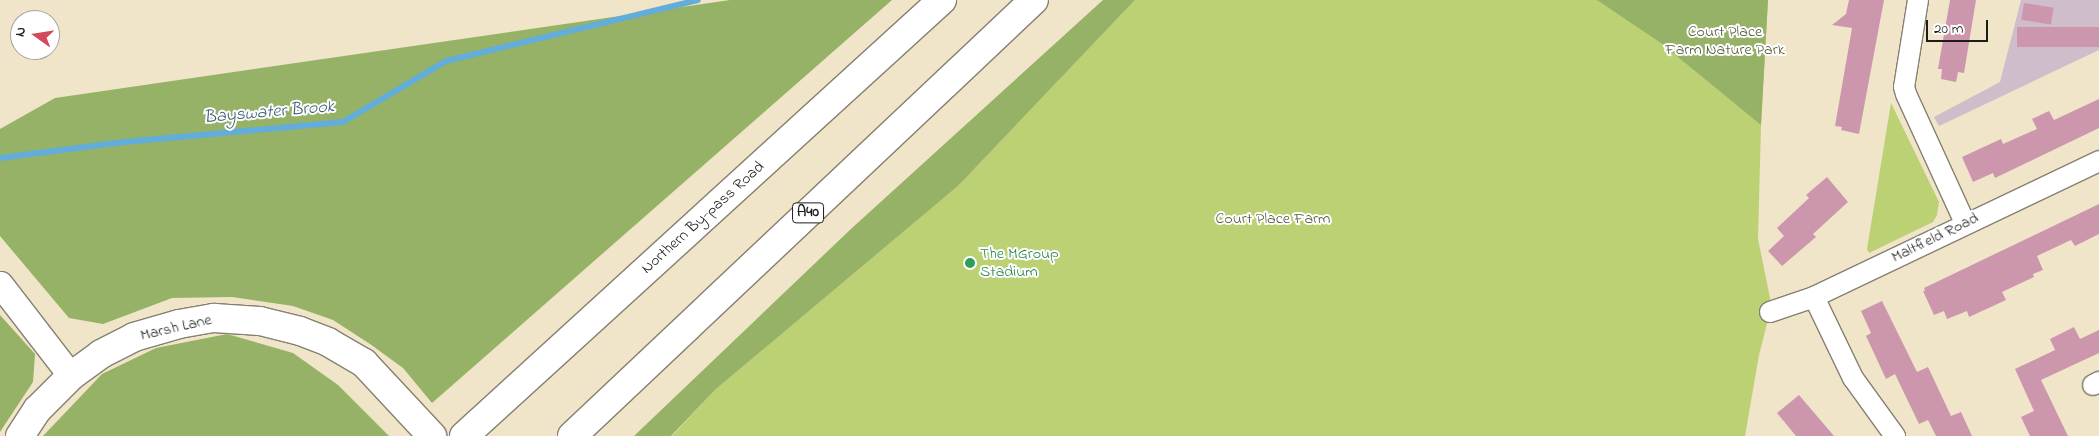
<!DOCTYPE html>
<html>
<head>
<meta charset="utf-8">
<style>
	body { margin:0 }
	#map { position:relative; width:2099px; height:436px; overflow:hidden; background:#f0e5c8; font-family:"Indie Flower",sans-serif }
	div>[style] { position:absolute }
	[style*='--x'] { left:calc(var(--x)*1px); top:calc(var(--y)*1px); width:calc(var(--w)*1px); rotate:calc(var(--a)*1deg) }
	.industrial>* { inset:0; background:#d0bdcc }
	.green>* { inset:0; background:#bcd074 }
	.forest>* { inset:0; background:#95b266 }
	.stream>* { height:6px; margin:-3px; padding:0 3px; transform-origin:3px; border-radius:3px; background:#63addb }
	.building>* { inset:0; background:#cc97ad; transform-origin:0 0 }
	.roads { filter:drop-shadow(1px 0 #868072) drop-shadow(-1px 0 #868072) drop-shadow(0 1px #868072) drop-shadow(0 -1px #868072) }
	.minor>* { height:20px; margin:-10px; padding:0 10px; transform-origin:10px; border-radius:10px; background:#fff }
	.tertiary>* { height:25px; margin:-12.5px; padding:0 12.5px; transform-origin:12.5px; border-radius:12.5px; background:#fff }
	.secondary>* { height:28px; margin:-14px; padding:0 14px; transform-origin:14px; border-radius:14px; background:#fff }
	.trunk>* { height:28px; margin:-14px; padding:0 14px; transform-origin:14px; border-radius:14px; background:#fff }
	.dots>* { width:14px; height:14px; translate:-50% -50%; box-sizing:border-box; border:2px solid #fff; border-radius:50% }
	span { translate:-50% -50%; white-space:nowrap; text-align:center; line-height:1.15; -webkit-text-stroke:4px #fff; paint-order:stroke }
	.shield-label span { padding:1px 4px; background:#fff; border:1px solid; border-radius:4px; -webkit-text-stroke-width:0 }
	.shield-label { font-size:15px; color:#1c1c1c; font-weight:700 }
	.park-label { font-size:16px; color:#545b3b }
	.street-label { font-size:16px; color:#1c1c1c }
	.leisure-label { font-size:16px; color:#27864d }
	.left { translate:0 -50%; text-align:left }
	.water-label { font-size:18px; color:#3c5d72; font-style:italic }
	.north { position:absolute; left:10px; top:10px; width:50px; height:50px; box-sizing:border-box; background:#fff; border:1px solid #a4a4a4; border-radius:50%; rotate:283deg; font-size:14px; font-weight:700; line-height:20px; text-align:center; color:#1c1c1c }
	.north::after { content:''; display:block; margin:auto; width:18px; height:22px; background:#d1495b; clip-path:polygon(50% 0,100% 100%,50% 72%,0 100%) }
	.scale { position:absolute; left:1926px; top:20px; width:62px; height:22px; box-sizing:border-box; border:2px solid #1c1c1c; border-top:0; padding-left:6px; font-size:15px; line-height:18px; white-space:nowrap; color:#1c1c1c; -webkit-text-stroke:4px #fff; paint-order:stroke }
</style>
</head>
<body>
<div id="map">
	<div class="industrial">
		<i style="clip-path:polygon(2021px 0,2099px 0,2099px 50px,1939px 126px,1934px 117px,2000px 82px)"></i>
	</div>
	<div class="green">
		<i style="clip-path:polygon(1135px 0,1768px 0,1761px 125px,1758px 239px,1770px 298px,1770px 312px,1759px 355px,1745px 436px,672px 436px,716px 389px,958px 186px)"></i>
		<i style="clip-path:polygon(1891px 103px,1939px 202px,1937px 215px,1933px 222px,1869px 253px,1867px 249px)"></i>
	</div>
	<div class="forest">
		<i style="clip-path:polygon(730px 0,892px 0,432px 403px,403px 368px,370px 344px,333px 320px,293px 306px,232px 297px,172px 298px,103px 324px,69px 318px,0 236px,0 129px,55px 98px)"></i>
		<i style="clip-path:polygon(1103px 0,1135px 0,958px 186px,716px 389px,671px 436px,634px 436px,852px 228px)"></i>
		<i style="clip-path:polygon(1597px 0,1768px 0,1761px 125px,1661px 43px)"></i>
		<i style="clip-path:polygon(0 315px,35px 354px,33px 382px,0 432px)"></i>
		<i style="clip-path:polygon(227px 334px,293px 353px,338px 385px,389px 436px,43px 436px,102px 374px,156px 348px)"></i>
	</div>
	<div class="stream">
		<i style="--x:0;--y:158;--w:125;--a:-7.4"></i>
		<i style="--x:124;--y:142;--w:220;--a:-5.2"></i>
		<i style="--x:343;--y:122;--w:120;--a:-30.6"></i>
		<i style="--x:446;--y:61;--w:259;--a:-13.6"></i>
	</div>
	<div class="building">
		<i style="clip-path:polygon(1849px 0,1884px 0,1859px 134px,1841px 130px,1842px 127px,1835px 126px,1852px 28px,1832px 25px,1846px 14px)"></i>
		<i style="clip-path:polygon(1950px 0,1976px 0,1964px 73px,1958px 72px,1956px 82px,1941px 79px,1942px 69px,1938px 69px)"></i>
		<i style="left:2024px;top:3px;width:30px;height:17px;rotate:9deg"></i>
		<i style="left:2099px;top:27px;width:20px;height:82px;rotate:90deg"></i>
		<i style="clip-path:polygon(2099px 99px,2099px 128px,1995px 178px,1993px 173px,1973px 182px,1962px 157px,2001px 139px,2003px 144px,2037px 129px,2032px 119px,2049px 111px,2054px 120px)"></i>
		<i style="clip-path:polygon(1827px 177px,1848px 202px,1813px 234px,1816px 237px,1782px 266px,1768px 251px,1784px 236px,1777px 228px,1809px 198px,1806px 195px)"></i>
		<i style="clip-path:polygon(2099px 204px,2099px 234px,2075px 246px,2071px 240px,2037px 256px,2043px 270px,2033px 274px,2034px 277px,2002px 292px,2006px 300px,1969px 317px,1967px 311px,1947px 319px,1944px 311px,1934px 315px,1923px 291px,1925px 291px,1924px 288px)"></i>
		<i style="clip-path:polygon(1882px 301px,1917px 372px,1928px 367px,1951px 416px,1961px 412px,1972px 436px,1936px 436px,1928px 420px,1919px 424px,1895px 374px,1886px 379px,1866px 336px,1871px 333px,1861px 311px)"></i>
		<i style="clip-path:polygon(2074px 327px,2080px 339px,2099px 330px,2099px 353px,2041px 380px,2068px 436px,2030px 436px,2021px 417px,2034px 411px,2015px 369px,2055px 350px,2050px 339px)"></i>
		<i style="clip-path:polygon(1799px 395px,1834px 436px,1796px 436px,1777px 413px)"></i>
	</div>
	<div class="roads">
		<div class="minor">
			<i style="--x:1918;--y:0;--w:88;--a:99.1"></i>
			<i style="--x:1904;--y:87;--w:7;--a:74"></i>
			<i style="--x:1906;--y:94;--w:142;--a:65.4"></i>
			<i style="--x:1814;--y:297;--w:90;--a:64.3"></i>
			<i style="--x:1853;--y:378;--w:72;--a:54.1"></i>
			<i style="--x:1770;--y:312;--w:46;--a:-18.8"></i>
			<i style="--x:1814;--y:297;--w:316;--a:-25.5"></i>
			<i style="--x:2093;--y:385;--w:7;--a:-27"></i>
		</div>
		<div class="tertiary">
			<i style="--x:0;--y:284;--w:116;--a:52.3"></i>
		</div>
		<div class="secondary">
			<i style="--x:71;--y:376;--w:37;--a:-36"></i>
			<i style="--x:101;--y:354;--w:37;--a:-27"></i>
			<i style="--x:134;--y:337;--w:47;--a:-16.1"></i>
			<i style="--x:179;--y:324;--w:36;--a:-10"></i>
			<i style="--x:214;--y:318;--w:46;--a:3.7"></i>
			<i style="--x:260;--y:321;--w:41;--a:14"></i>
			<i style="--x:300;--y:331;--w:30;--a:21"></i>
			<i style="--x:328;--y:342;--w:42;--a:30.3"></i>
			<i style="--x:364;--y:363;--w:100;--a:47"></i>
		</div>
		<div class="trunk">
			<i style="--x:20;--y:436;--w:31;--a:-57"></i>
			<i style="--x:37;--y:410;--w:48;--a:-45"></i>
			<i style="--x:464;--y:436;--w:647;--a:-42.37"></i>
			<i style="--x:572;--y:436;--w:635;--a:-43.34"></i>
		</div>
	</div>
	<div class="dots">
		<i style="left:970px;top:263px;background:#2e9e5b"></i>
	</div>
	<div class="shield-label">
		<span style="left:808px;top:213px">A40</span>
	</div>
	<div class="park-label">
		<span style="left:1725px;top:41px">Court Place<br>Farm Nature Park</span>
		<span style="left:1273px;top:219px">Court Place Farm</span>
	</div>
	<div class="street-label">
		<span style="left:703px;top:218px;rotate:-42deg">Northern By-pass Road</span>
		<span style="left:1935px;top:238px;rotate:-26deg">Maltfield Road</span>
		<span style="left:176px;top:328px;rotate:-13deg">Marsh Lane</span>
	</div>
	<div class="leisure-label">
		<span class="left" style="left:980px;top:263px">The MGroup<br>Stadium</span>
	</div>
	<div class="water-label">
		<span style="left:269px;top:113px;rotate:-5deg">Bayswater Brook</span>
	</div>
	<div class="north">N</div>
	<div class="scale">20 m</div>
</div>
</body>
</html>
